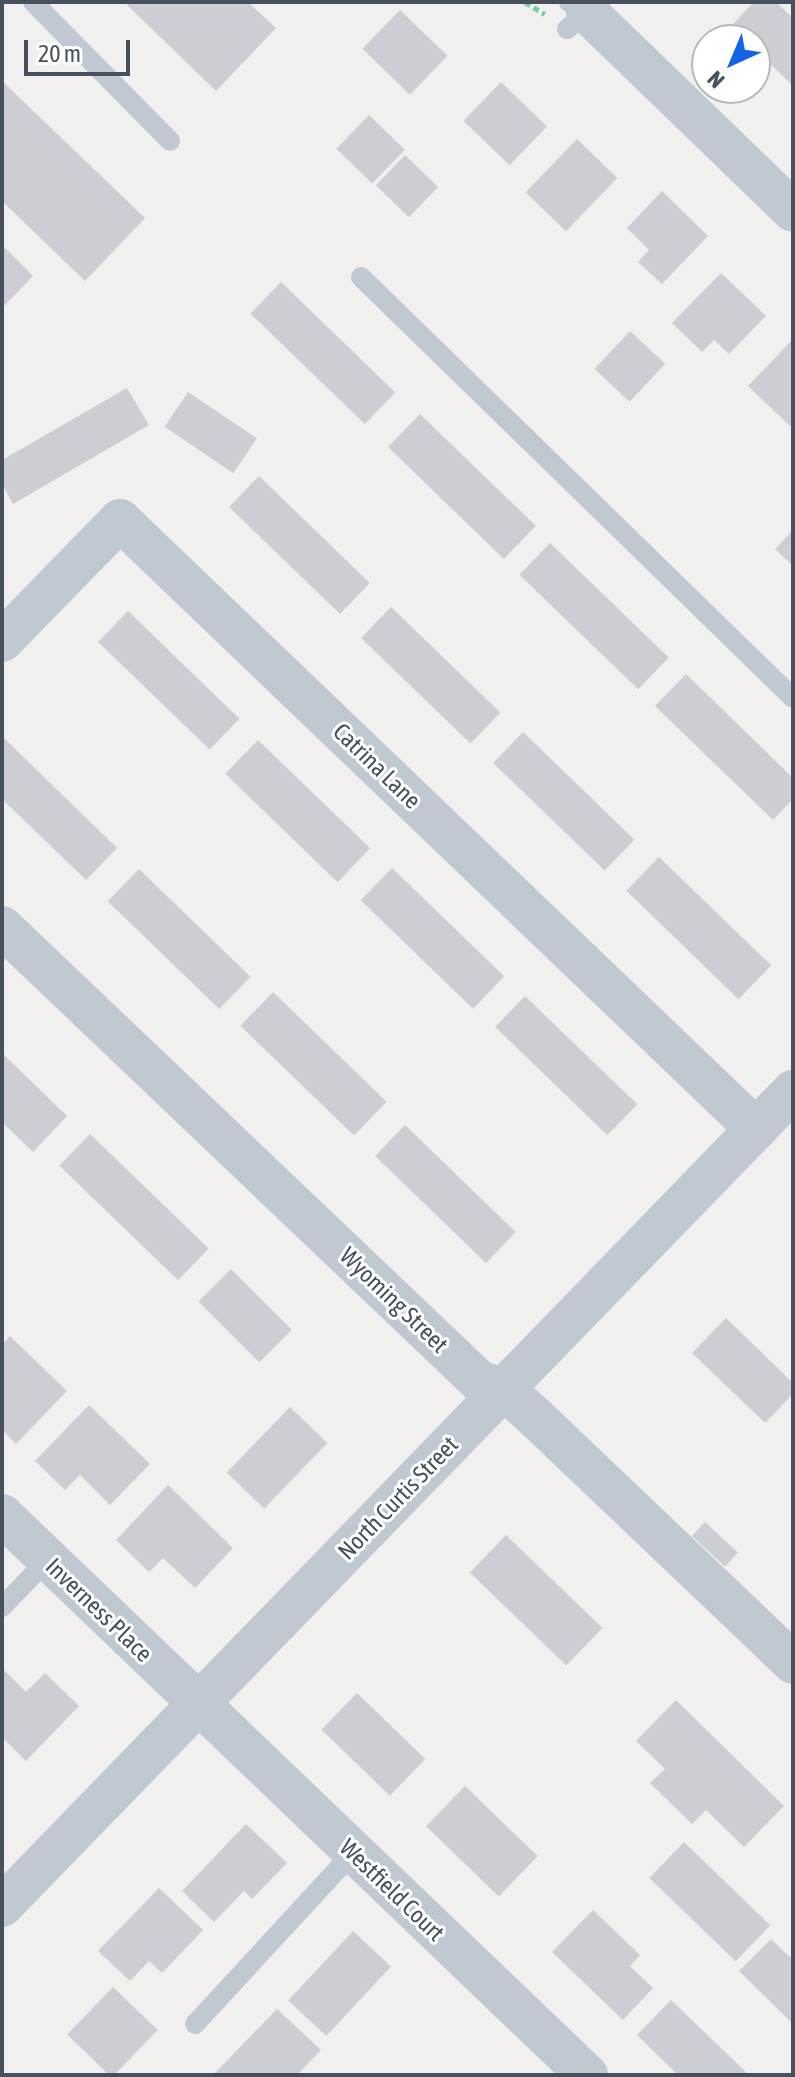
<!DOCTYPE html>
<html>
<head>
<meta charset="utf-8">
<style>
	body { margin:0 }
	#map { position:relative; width:795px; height:2077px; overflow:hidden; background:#f2efef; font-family:"Asap Condensed",sans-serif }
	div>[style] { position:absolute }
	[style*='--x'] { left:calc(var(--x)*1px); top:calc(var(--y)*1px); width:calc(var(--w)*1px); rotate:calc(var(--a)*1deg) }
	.building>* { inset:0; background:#ccced4; transform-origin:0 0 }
	.path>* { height:5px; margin-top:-2.5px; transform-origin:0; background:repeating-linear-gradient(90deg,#74cfa8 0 6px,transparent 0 10px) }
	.lane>* { height:20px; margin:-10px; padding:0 10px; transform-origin:10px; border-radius:10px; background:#c0c9d2 }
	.street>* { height:42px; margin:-21px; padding:0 21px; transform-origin:21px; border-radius:21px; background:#c0c9d2 }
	span { translate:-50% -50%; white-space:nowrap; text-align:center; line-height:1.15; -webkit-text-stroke:6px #fff; paint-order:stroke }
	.street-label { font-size:24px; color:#47515d }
	.frame { position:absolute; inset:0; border:4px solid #47515d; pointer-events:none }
	.north { position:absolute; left:691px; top:24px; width:80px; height:80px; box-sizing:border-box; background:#fff; border:2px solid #b5b9be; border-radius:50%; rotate:224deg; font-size:22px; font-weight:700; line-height:32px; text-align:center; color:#47515d }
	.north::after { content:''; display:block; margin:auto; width:28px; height:36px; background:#1563e6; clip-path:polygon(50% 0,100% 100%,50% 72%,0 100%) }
	.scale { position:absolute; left:24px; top:40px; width:106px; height:36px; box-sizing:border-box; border:4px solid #47515d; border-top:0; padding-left:10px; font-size:24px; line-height:28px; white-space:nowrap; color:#47515d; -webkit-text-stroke:6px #fff; paint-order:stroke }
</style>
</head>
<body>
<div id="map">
	<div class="building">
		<i style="clip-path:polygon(124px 2px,248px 2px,276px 28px,216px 91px)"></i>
		<i style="clip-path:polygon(754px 2px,776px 2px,793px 18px,793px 86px,755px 49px,755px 40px,746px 40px,731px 26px)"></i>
		<i style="left:400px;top:10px;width:66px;height:54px;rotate:44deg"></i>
		<i style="clip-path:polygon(2px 81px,145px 218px,85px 281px,2px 201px)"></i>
		<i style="left:501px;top:82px;width:64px;height:54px;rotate:44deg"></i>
		<i style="left:369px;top:115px;width:50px;height:47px;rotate:44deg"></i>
		<i style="left:577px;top:139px;width:56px;height:74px;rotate:44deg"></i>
		<i style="left:405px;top:155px;width:46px;height:42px;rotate:44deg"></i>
		<i style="clip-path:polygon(662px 191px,708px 236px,662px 284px,638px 262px,649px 250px,627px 228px)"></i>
		<i style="clip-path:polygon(2px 245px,33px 276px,2px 308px)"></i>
		<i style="clip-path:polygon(721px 273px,766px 316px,729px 354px,714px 340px,702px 352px,672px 323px)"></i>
		<i style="left:281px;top:282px;width:159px;height:44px;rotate:44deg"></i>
		<i style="left:630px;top:331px;width:48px;height:52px;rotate:43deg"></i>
		<i style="clip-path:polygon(793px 339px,793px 423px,790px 426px,748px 386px)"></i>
		<i style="clip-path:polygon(127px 388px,149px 425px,13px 504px,2px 484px,2px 460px)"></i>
		<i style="left:188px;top:392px;width:83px;height:42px;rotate:34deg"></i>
		<i style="left:420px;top:414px;width:161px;height:46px;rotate:44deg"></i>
		<i style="left:259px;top:476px;width:154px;height:43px;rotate:44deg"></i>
		<i style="clip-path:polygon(793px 530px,793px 566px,775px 549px)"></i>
		<i style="left:550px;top:543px;width:165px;height:44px;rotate:44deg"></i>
		<i style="left:391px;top:607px;width:152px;height:43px;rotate:44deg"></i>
		<i style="left:128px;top:611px;width:155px;height:43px;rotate:44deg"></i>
		<i style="clip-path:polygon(686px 674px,793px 778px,793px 799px,773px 820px,655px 706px)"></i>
		<i style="left:523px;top:732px;width:155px;height:43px;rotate:44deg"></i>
		<i style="clip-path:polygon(4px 738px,117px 848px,86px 880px,2px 799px)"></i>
		<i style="left:258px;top:740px;width:156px;height:47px;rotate:44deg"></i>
		<i style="left:659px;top:857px;width:156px;height:47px;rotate:44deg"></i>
		<i style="left:392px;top:868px;width:156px;height:45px;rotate:44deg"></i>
		<i style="left:139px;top:869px;width:155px;height:45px;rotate:44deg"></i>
		<i style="left:273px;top:992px;width:158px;height:47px;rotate:44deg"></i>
		<i style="left:525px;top:996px;width:156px;height:43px;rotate:44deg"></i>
		<i style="clip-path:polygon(2px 1053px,67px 1116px,33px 1152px,2px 1122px)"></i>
		<i style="left:405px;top:1125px;width:154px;height:43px;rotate:44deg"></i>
		<i style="left:90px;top:1134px;width:165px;height:44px;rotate:44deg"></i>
		<i style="left:231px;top:1269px;width:86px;height:46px;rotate:45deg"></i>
		<i style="clip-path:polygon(726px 1318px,793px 1383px,793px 1394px,765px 1423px,692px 1353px)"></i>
		<i style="clip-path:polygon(10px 1336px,67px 1391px,16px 1444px,2px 1430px,2px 1345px)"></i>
		<i style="clip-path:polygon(89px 1405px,150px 1464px,110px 1505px,80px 1475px,65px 1490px,35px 1461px)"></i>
		<i style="left:290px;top:1407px;width:52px;height:91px;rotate:44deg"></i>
		<i style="clip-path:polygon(168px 1485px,233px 1548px,195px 1588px,163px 1558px,149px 1572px,116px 1540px)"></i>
		<i style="left:705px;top:1522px;width:45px;height:19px;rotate:43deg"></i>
		<i style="left:506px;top:1535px;width:134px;height:52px;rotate:44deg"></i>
		<i style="clip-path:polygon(2px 1668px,26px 1692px,45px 1673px,79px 1706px,26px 1761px,2px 1737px)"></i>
		<i style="left:357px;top:1693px;width:95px;height:51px;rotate:44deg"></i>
		<i style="clip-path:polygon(676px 1700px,784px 1806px,744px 1847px,706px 1810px,692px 1824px,650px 1783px,665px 1769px,636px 1741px)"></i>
		<i style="left:465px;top:1786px;width:101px;height:56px;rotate:44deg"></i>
		<i style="clip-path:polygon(246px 1824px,287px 1863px,252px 1899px,244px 1891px,214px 1922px,182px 1891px)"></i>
		<i style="left:684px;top:1842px;width:120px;height:50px;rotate:44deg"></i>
		<i style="clip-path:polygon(159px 1888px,203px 1930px,162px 1973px,149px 1961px,130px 1981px,98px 1951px)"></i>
		<i style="clip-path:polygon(593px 1910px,640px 1955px,630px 1966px,653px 1988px,623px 2020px,552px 1952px)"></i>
		<i style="left:353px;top:1931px;width:52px;height:95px;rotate:43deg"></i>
		<i style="clip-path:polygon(771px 1939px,793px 1960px,793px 2024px,739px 1971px)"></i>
		<i style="left:113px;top:1987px;width:62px;height:66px;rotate:44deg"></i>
		<i style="clip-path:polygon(671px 2000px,747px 2073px,745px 2075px,678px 2075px,637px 2035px)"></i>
		<i style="clip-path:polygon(277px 2009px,321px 2050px,297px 2075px,213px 2075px)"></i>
	</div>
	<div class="path">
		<i style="--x:525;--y:2;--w:23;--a:31"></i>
	</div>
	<div class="lane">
		<i style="--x:33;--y:2;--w:195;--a:45.4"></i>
		<i style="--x:567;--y:29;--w:26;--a:-40"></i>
		<i style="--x:587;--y:12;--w:21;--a:-151"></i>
		<i style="--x:361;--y:277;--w:603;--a:44.26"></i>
		<i style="--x:2;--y:1607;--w:66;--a:-46.2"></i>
		<i style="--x:195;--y:2024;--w:233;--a:-47.3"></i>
	</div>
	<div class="street">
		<i style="--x:587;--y:12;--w:286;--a:44"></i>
		<i style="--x:2;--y:641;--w:169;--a:-45.7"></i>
		<i style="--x:120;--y:520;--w:881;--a:43.76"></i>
		<i style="--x:2;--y:927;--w:660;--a:43.59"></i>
		<i style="--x:480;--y:1382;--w:25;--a:16"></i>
		<i style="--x:504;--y:1389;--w:43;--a:42.2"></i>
		<i style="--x:536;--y:1418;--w:355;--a:43.6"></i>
		<i style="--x:2;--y:1515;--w:810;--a:43.75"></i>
		<i style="--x:2;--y:1906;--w:1136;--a:-45.86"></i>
	</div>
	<div class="street-label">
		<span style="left:377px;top:766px;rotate:44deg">Catrina Lane</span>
		<span style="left:394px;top:1300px;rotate:44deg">Wyoming Street</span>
		<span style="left:398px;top:1498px;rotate:-46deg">North Curtis Street</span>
		<span style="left:99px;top:1610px;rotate:44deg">Inverness Place</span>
		<span style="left:392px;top:1890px;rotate:44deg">Westfield Court</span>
	</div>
	<div class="frame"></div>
	<div class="north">N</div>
	<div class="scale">20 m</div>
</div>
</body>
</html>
